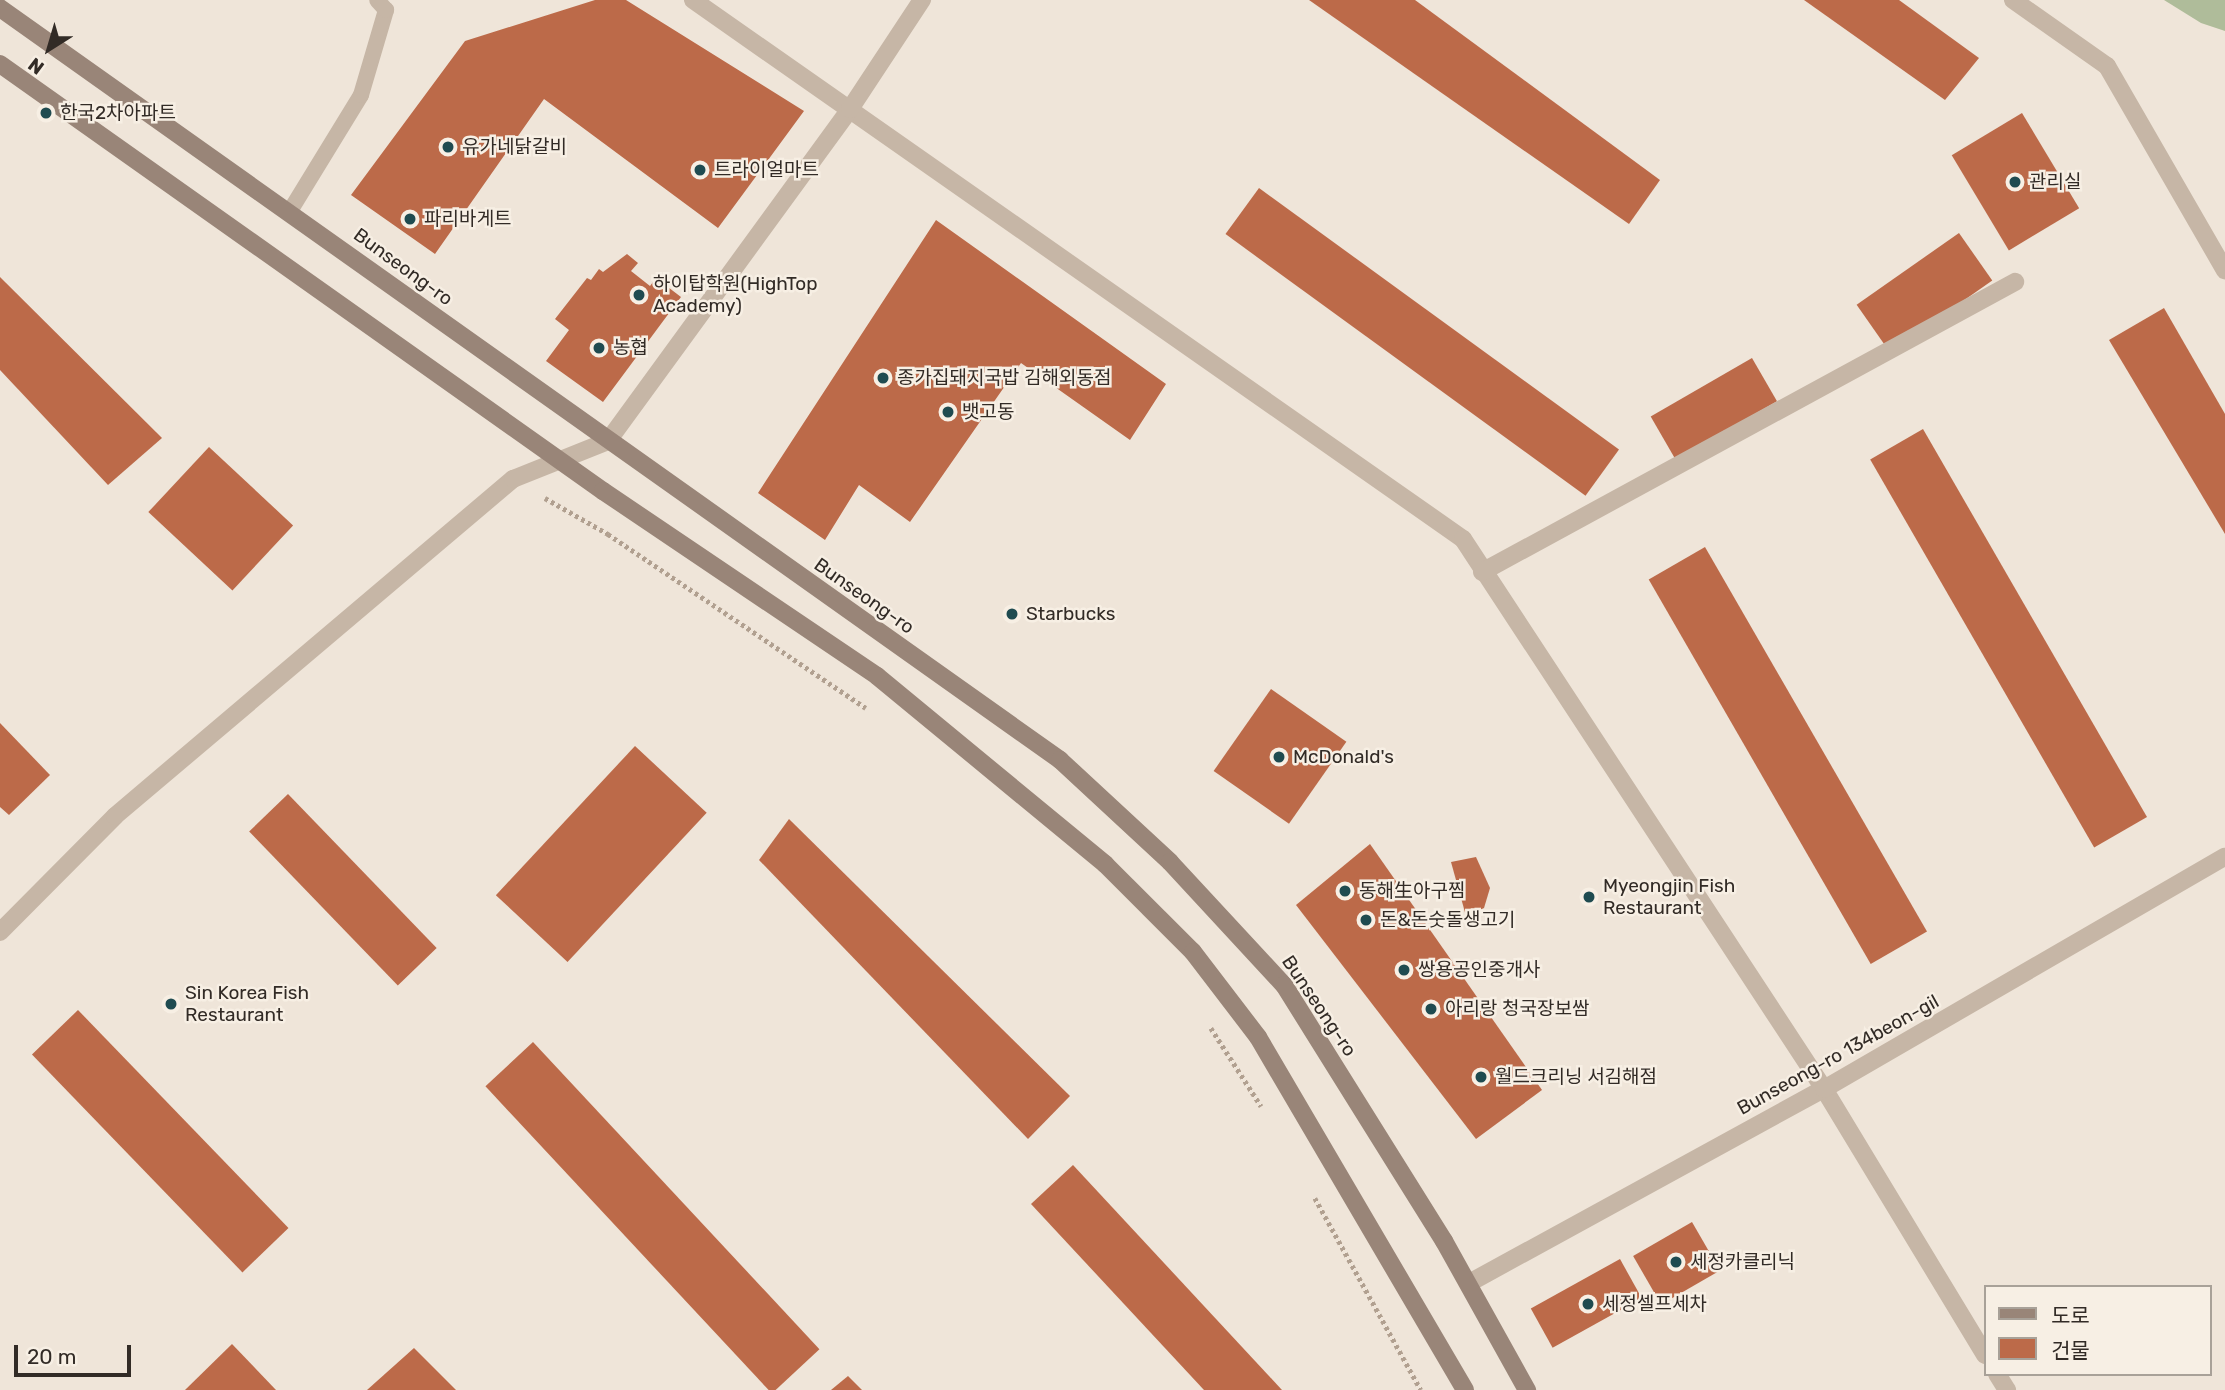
<!DOCTYPE html>
<html>
<head>
<meta charset="utf-8">
<style>
	body { margin:0 }
	#map { position:relative; width:2225px; height:1390px; overflow:hidden; background:#efe5d9; font-family:Rubik,"Noto Sans KR",sans-serif }
	div>[style] { position:absolute }
	[style*='--x'] { left:calc(var(--x)*1px); top:calc(var(--y)*1px); width:calc(var(--w)*1px); rotate:calc(var(--a)*1deg) }
	.green>* { inset:0; background:#afbc9a }
	.building>* { inset:0; background:#bc6a49; transform-origin:0 0 }
	.path>* { height:4.5px; margin-top:-2.25px; transform-origin:0; background:repeating-linear-gradient(90deg,#b1a090 0 3.5px,transparent 0 7px) }
	.lane>* { height:16px; margin:-8px; padding:0 8px; transform-origin:8px; border-radius:8px; background:#c6b6a6 }
	.street>* { height:18px; margin:-9px; padding:0 9px; transform-origin:9px; border-radius:9px; background:#c6b6a6 }
	.secondary>* { height:18px; margin:-9px; padding:0 9px; transform-origin:9px; border-radius:9px; background:#998578 }
	.dots>* { width:19px; height:19px; translate:-50% -50%; box-sizing:border-box; border:4px solid #f7efe4; border-radius:50% }
	span { translate:-50% -50%; white-space:nowrap; text-align:center; line-height:1.15; -webkit-text-stroke:5px #f7efe4; paint-order:stroke }
	.poi-label { font-size:19px; color:#322b26 }
	.left { translate:0 -50%; text-align:left }
	.street-label { font-size:19px; color:#322b26 }
	.legend { position:absolute; left:1984px; top:1285px; width:228px; height:91px; box-sizing:border-box; background:#f7efe4; border:2px solid #a8a198; margin:0; padding:9px 12px; list-style:none; font-size:21px; color:#322b26 }
	.legend li { display:flex; align-items:center; gap:14px; height:35px }
	.legend b { width:35px; border:2px solid #a8a198 }
	.north { position:absolute; left:14px; top:14px; width:70px; height:70px; -webkit-text-stroke:5px #f7efe4; paint-order:stroke; rotate:217deg; font-size:19px; font-weight:700; line-height:28px; text-align:center; color:#322b26 }
	.north::after { content:''; display:block; margin:auto; width:24px; height:32px; background:#322b26; clip-path:polygon(50% 0,100% 100%,50% 72%,0 100%) }
	.scale { position:absolute; left:14px; top:1345px; width:117px; height:32px; box-sizing:border-box; border:4px solid #322b26; border-top:0; padding-left:9px; font-size:21px; line-height:24px; white-space:nowrap; color:#322b26; -webkit-text-stroke:5px #f7efe4; paint-order:stroke }
</style>
</head>
<body>
<div id="map">
	<div class="green">
		<i style="clip-path:polygon(2164px 0,2225px 0,2225px 31px,2201px 23px)"></i>
	</div>
	<div class="building">
		<i style="clip-path:polygon(595px 0,626px 0,804px 111px,718px 228px,544px 99px,435px 254px,351px 195px,465px 41px)"></i>
		<i style="clip-path:polygon(1309px 0,1415px 0,1660px 180px,1629px 224px)"></i>
		<i style="clip-path:polygon(1804px 0,1899px 0,1979px 58px,1945px 100px)"></i>
		<i style="left:2022px;top:113px;width:111px;height:82px;rotate:59deg"></i>
		<i style="left:1259px;top:188px;width:445px;height:57px;rotate:36deg"></i>
		<i style="clip-path:polygon(936px 220px,1166px 384px,1130px 440px,1021px 363px,910px 522px,859px 485px,825px 540px,758px 493px)"></i>
		<i style="left:1959px;top:233px;width:58px;height:125px;rotate:55deg"></i>
		<i style="clip-path:polygon(627px 254px,638px 263px,631px 271px,650px 286px,656px 278px,681px 297px,603px 402px,546px 361px,569px 330px,555px 319px,587px 278px,591px 280px,599px 269px,603px 272px)"></i>
		<i style="clip-path:polygon(0 277px,162px 438px,108px 485px,0 370px)"></i>
		<i style="clip-path:polygon(2164px 308px,2225px 414px,2225px 534px,2109px 340px)"></i>
		<i style="left:1752px;top:358px;width:50px;height:117px;rotate:60deg"></i>
		<i style="left:1923px;top:429px;width:448px;height:61px;rotate:60deg"></i>
		<i style="left:209px;top:447px;width:115px;height:89px;rotate:43deg"></i>
		<i style="left:1705px;top:547px;width:444px;height:65px;rotate:60deg"></i>
		<i style="left:1271px;top:689px;width:92px;height:100px;rotate:35deg"></i>
		<i style="clip-path:polygon(0 723px,50px 775px,9px 815px,0 807px)"></i>
		<i style="left:635px;top:746px;width:98px;height:204px;rotate:43deg"></i>
		<i style="left:288px;top:794px;width:214px;height:54px;rotate:46deg"></i>
		<i style="clip-path:polygon(789px 819px,1070px 1096px,1028px 1139px,759px 860px)"></i>
		<i style="clip-path:polygon(1370px 844px,1542px 1090px,1476px 1139px,1296px 905px)"></i>
		<i style="clip-path:polygon(1476px 857px,1490px 888px,1484px 908px,1466px 916px,1451px 862px)"></i>
		<i style="left:78px;top:1010px;width:303px;height:64px;rotate:46deg"></i>
		<i style="left:533px;top:1042px;width:420px;height:65px;rotate:47deg"></i>
		<i style="clip-path:polygon(1073px 1165px,1282px 1390px,1204px 1390px,1031px 1204px)"></i>
		<i style="left:1692px;top:1222px;width:56px;height:68px;rotate:60deg"></i>
		<i style="left:1620px;top:1259px;width:45px;height:102px;rotate:61deg"></i>
		<i style="clip-path:polygon(232px 1344px,276px 1390px,185px 1390px)"></i>
		<i style="clip-path:polygon(414px 1348px,456px 1390px,367px 1390px)"></i>
		<i style="clip-path:polygon(848px 1376px,862px 1390px,831px 1390px)"></i>
	</div>
	<div class="path">
		<i style="--x:545;--y:498;--w:73;--a:29.7"></i>
		<i style="--x:608;--y:534;--w:311;--a:34"></i>
		<i style="--x:1211;--y:1028;--w:93;--a:57.3"></i>
		<i style="--x:1315;--y:1198;--w:219;--a:61.1"></i>
	</div>
	<div class="lane">
		<i style="--x:290;--y:211;--w:136;--a:-58.5"></i>
		<i style="--x:361;--y:95;--w:89;--a:-73.6"></i>
		<i style="--x:386;--y:10;--w:13;--a:-132"></i>
	</div>
	<div class="street">
		<i style="--x:693;--y:0;--w:940;--a:34.99"></i>
		<i style="--x:1463;--y:539;--w:658;--a:56.72"></i>
		<i style="--x:1824;--y:1089;--w:311;--a:58.8"></i>
		<i style="--x:2013;--y:0;--w:115;--a:35.1"></i>
		<i style="--x:2107;--y:66;--w:236;--a:60"></i>
		<i style="--x:1482;--y:572;--w:607;--a:-28.55"></i>
		<i style="--x:0;--y:932;--w:163;--a:-45.2"></i>
		<i style="--x:115;--y:816;--w:522;--a:-40.26"></i>
		<i style="--x:513;--y:479;--w:102;--a:-21.8"></i>
		<i style="--x:608;--y:441;--w:411;--a:-53.9"></i>
		<i style="--x:850;--y:109;--w:131;--a:-56.6"></i>
		<i style="--x:1469;--y:1283;--w:405;--a:-28.7"></i>
		<i style="--x:1824;--y:1089;--w:463;--a:-30.1"></i>
		<i style="--x:1997;--y:1374;--w:19;--a:58"></i>
	</div>
	<div class="secondary">
		<i style="--x:0;--y:8;--w:1300;--a:35.35"></i>
		<i style="--x:1060;--y:760;--w:150;--a:42.8"></i>
		<i style="--x:1170;--y:862;--w:168;--a:47.2"></i>
		<i style="--x:1284;--y:985;--w:302;--a:58"></i>
		<i style="--x:1444;--y:1241;--w:171;--a:60.9"></i>
		<i style="--x:0;--y:64;--w:739;--a:35.3"></i>
		<i style="--x:603;--y:491;--w:331;--a:34"></i>
		<i style="--x:877;--y:676;--w:296;--a:39.5"></i>
		<i style="--x:1105;--y:864;--w:124;--a:45"></i>
		<i style="--x:1193;--y:952;--w:107;--a:52.6"></i>
		<i style="--x:1258;--y:1037;--w:409;--a:59.6"></i>
	</div>
	<div class="dots">
		<i style="left:46px;top:113px;background:#1f4b50"></i>
		<i style="left:448px;top:147px;background:#1f4b50"></i>
		<i style="left:700px;top:170px;background:#1f4b50"></i>
		<i style="left:2015px;top:182px;background:#1f4b50"></i>
		<i style="left:410px;top:219px;background:#1f4b50"></i>
		<i style="left:639px;top:295px;background:#1f4b50"></i>
		<i style="left:599px;top:348px;background:#1f4b50"></i>
		<i style="left:883px;top:378px;background:#1f4b50"></i>
		<i style="left:948px;top:412px;background:#1f4b50"></i>
		<i style="left:1012px;top:614px;background:#1f4b50"></i>
		<i style="left:1279px;top:757px;background:#1f4b50"></i>
		<i style="left:1345px;top:891px;background:#1f4b50"></i>
		<i style="left:1589px;top:897px;background:#1f4b50"></i>
		<i style="left:1366px;top:920px;background:#1f4b50"></i>
		<i style="left:1404px;top:970px;background:#1f4b50"></i>
		<i style="left:171px;top:1004px;background:#1f4b50"></i>
		<i style="left:1431px;top:1009px;background:#1f4b50"></i>
		<i style="left:1481px;top:1077px;background:#1f4b50"></i>
		<i style="left:1676px;top:1262px;background:#1f4b50"></i>
		<i style="left:1588px;top:1304px;background:#1f4b50"></i>
	</div>
	<div class="poi-label">
		<span class="left" style="left:60px;top:113px">한국2차아파트</span>
		<span class="left" style="left:462px;top:147px">유가네닭갈비</span>
		<span class="left" style="left:714px;top:170px">트라이얼마트</span>
		<span class="left" style="left:2029px;top:182px">관리실</span>
		<span class="left" style="left:424px;top:219px">파리바게트</span>
		<span class="left" style="left:653px;top:295px">하이탑학원(HighTop<br>Academy)</span>
		<span class="left" style="left:613px;top:348px">농협</span>
		<span class="left" style="left:897px;top:378px">종가집돼지국밥 김해외동점</span>
		<span class="left" style="left:962px;top:412px">뱃고동</span>
		<span class="left" style="left:1026px;top:614px">Starbucks</span>
		<span class="left" style="left:1293px;top:757px">McDonald's</span>
		<span class="left" style="left:1603px;top:897px">Myeongjin Fish<br>Restaurant</span>
		<span class="left" style="left:1359px;top:891px">동해生아구찜</span>
		<span class="left" style="left:1380px;top:920px">돈&amp;돈숫돌생고기</span>
		<span class="left" style="left:1418px;top:970px">쌍용공인중개사</span>
		<span class="left" style="left:185px;top:1004px">Sin Korea Fish<br>Restaurant</span>
		<span class="left" style="left:1445px;top:1009px">아리랑 청국장보쌈</span>
		<span class="left" style="left:1495px;top:1077px">월드크리닝 서김해점</span>
		<span class="left" style="left:1690px;top:1262px">세정카클리닉</span>
		<span class="left" style="left:1602px;top:1304px">세정셀프세차</span>
	</div>
	<div class="street-label">
		<span style="left:403px;top:267px;rotate:36deg">Bunseong-ro</span>
		<span style="left:864px;top:596px;rotate:35deg">Bunseong-ro</span>
		<span style="left:1319px;top:1006px;rotate:56deg">Bunseong-ro</span>
		<span style="left:1838px;top:1055px;rotate:-29deg">Bunseong-ro 134beon-gil</span>
	</div>
	<ul class="legend">
	<li><b style="height:9px;background:#998578"></b>도로</li>
	<li><b style="height:19px;background:#bc6a49"></b>건물</li>
	</ul>
	<div class="north">N</div>
	<div class="scale">20 m</div>
</div>
</body>
</html>
